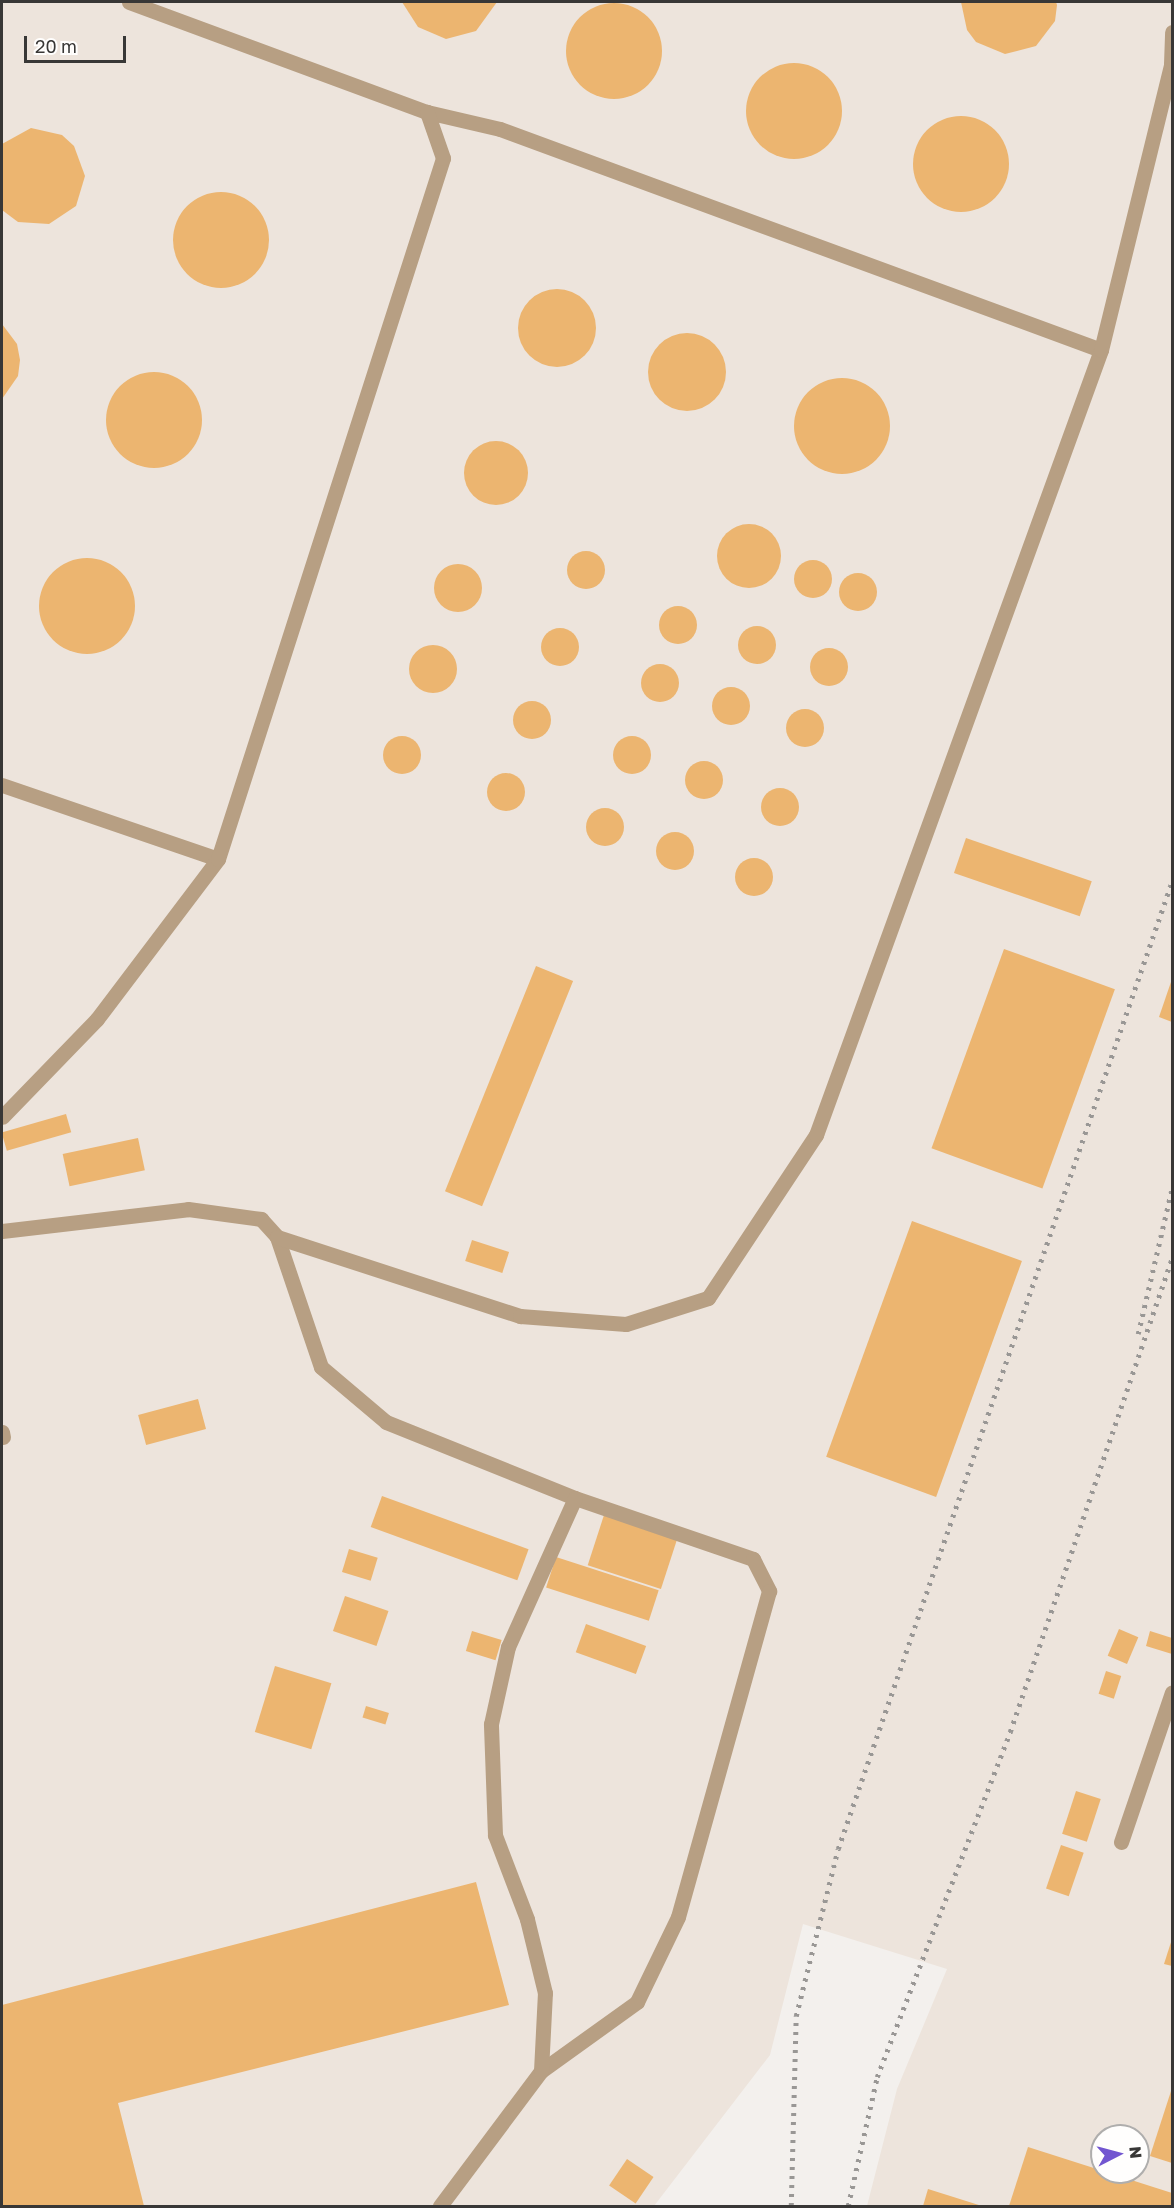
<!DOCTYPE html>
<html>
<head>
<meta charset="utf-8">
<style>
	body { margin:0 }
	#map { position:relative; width:1174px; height:2208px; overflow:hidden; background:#f3f0ed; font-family:"Golos Text",sans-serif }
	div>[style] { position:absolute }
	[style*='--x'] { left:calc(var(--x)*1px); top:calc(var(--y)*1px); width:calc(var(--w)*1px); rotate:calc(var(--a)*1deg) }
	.built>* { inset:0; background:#ede4dc }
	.building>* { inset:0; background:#ecb570; transform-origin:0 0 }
	.round { border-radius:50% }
	.lane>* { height:15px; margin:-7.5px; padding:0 7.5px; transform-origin:7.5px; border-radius:7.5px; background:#b79f83 }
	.rail>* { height:4.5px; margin-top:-2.25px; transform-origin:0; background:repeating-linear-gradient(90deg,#999795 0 3px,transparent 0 9px) }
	span { translate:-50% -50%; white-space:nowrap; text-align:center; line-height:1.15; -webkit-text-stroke:4.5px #fffefd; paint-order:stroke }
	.frame { position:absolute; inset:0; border:3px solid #383736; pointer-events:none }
	.north { position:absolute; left:1090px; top:2124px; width:60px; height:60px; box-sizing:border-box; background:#fffefd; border:2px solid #afaead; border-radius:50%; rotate:84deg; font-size:16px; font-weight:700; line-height:24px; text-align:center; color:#383736 }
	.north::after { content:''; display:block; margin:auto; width:21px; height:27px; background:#7256d0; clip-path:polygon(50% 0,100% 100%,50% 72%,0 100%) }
	.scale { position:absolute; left:24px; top:36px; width:102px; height:27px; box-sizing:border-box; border:3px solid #383736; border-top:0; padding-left:8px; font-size:18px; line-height:21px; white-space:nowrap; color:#383736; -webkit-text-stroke:4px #fffefd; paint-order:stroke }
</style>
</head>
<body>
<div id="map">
	<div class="built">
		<i style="clip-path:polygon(evenodd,2px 2px,1172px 2px,1172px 2206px,867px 2206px,897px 2089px,947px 1969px,803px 1924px,770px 2055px,654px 2206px,2px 2206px,2px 2px,1102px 2136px,1138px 2136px,1138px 2172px,1102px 2172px,1102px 2136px)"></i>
	</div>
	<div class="building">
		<i style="clip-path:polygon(402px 2px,497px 2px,476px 31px,446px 39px,418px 27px)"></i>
		<i style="clip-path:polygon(961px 2px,1056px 2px,1057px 5px,1055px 21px,1036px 46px,1005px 54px,976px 42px,967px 30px)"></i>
		<i class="round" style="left:566px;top:3px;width:96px;height:96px"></i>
		<i class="round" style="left:746px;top:63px;width:96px;height:96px"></i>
		<i class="round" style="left:913px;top:116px;width:96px;height:96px"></i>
		<i style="clip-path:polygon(31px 128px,62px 135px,74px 146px,85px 176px,76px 206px,49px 224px,18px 222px,2px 210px,2px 144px)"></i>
		<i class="round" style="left:173px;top:192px;width:96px;height:96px"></i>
		<i class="round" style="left:518px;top:289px;width:78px;height:78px"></i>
		<i style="clip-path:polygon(2px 324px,17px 344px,20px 360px,18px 376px,2px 399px)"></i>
		<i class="round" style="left:648px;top:333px;width:78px;height:78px"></i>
		<i class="round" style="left:106px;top:372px;width:96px;height:96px"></i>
		<i class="round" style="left:794px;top:378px;width:96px;height:96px"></i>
		<i class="round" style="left:464px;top:441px;width:64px;height:64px"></i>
		<i class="round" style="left:717px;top:524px;width:64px;height:64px"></i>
		<i class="round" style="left:567px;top:551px;width:38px;height:38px"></i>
		<i class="round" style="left:39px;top:558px;width:96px;height:96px"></i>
		<i class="round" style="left:794px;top:560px;width:38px;height:38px"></i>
		<i class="round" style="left:434px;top:564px;width:48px;height:48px"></i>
		<i class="round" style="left:839px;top:573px;width:38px;height:38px"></i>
		<i class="round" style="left:659px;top:606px;width:38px;height:38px"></i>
		<i class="round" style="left:738px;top:626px;width:38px;height:38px"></i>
		<i class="round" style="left:541px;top:628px;width:38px;height:38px"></i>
		<i class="round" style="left:409px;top:645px;width:48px;height:48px"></i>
		<i class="round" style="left:810px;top:648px;width:38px;height:38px"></i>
		<i class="round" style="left:641px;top:664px;width:38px;height:38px"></i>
		<i class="round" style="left:712px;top:687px;width:38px;height:38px"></i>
		<i class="round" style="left:513px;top:701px;width:38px;height:38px"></i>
		<i class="round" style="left:786px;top:709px;width:38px;height:38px"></i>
		<i class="round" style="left:613px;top:736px;width:38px;height:38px"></i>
		<i class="round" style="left:383px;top:736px;width:38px;height:38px"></i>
		<i class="round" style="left:685px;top:761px;width:38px;height:38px"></i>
		<i class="round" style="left:487px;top:773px;width:38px;height:38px"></i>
		<i class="round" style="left:761px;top:788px;width:38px;height:38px"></i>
		<i class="round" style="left:586px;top:808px;width:38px;height:38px"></i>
		<i class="round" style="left:656px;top:832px;width:38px;height:38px"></i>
		<i style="left:966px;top:838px;width:133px;height:37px;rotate:19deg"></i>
		<i class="round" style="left:735px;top:858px;width:38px;height:38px"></i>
		<i style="left:1004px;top:949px;width:118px;height:212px;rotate:20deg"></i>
		<i style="left:536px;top:966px;width:40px;height:243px;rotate:22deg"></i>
		<i style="clip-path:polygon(1172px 979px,1172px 1022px,1159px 1017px)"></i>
		<i style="left:66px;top:1114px;width:19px;height:67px;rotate:74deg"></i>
		<i style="left:138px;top:1138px;width:33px;height:77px;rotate:78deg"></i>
		<i style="left:912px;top:1221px;width:117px;height:251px;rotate:20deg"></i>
		<i style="left:472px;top:1240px;width:39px;height:22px;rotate:18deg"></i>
		<i style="left:198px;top:1399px;width:31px;height:62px;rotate:75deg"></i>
		<i style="left:382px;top:1496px;width:156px;height:33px;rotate:20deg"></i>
		<i style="left:605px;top:1512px;width:77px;height:56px;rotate:18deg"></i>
		<i style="left:349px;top:1549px;width:30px;height:24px;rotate:17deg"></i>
		<i style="left:556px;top:1557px;width:108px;height:32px;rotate:18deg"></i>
		<i style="left:345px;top:1596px;width:46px;height:37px;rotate:19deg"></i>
		<i style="left:586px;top:1624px;width:64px;height:30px;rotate:20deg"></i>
		<i style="left:1119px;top:1629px;width:21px;height:29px;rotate:23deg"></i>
		<i style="left:472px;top:1631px;width:31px;height:21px;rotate:17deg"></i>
		<i style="clip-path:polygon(1150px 1631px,1172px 1638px,1172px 1654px,1146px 1646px)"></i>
		<i style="left:275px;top:1666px;width:59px;height:69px;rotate:17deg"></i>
		<i style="left:1106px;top:1671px;width:16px;height:24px;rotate:18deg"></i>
		<i style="left:366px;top:1706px;width:24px;height:12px;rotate:17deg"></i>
		<i style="left:1076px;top:1791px;width:26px;height:45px;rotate:18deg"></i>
		<i style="left:1061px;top:1845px;width:24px;height:46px;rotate:19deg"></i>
		<i style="clip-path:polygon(476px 1882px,509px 2005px,118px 2103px,144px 2206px,2px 2206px,2px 2005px)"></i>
		<i style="clip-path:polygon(1172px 1939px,1172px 1966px,1164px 1964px)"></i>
		<i style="clip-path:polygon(1172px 2088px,1172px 2163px,1150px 2156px)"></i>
		<i style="clip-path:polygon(1028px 2147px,1172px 2193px,1172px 2206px,1009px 2206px)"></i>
		<i style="left:627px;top:2159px;width:32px;height:32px;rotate:34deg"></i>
		<i style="clip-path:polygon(928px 2189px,982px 2206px,923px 2206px)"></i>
	</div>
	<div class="lane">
		<i style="--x:129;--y:2;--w:318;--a:20.3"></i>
		<i style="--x:427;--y:112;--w:75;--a:13.1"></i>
		<i style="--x:500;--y:129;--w:640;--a:20.19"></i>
		<i style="--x:2;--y:785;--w:228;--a:18.9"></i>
		<i style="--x:218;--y:859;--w:201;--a:127.1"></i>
		<i style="--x:97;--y:1019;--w:136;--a:134.1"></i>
		<i style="--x:218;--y:859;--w:736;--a:-72.2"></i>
		<i style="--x:443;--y:158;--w:49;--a:-109.2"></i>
		<i style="--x:2;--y:1231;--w:187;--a:-6.7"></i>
		<i style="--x:188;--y:1209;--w:74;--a:7.8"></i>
		<i style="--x:261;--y:1219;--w:24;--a:48"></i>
		<i style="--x:277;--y:1237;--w:137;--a:71.3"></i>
		<i style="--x:321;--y:1367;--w:85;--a:40.2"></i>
		<i style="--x:386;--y:1422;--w:204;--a:21.9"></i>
		<i style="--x:575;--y:1498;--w:188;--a:18.9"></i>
		<i style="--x:753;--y:1559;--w:36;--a:63"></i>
		<i style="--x:769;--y:1591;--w:338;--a:105.6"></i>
		<i style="--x:678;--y:1917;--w:94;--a:115.8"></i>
		<i style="--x:637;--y:2002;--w:118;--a:144.3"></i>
		<i style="--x:541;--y:2071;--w:169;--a:126.8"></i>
		<i style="--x:277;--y:1237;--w:256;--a:18"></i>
		<i style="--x:520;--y:1316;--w:106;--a:4.3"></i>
		<i style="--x:626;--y:1324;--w:86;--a:-17.6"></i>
		<i style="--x:708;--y:1298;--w:196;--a:-56.5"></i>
		<i style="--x:816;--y:1135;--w:835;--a:-70.05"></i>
		<i style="--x:1101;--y:350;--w:294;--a:-76.2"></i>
		<i style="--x:1171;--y:64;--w:32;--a:-88"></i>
		<i style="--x:2;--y:1432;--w:5;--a:79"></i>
		<i style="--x:1121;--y:1842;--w:158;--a:-71.2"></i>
		<i style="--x:541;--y:2071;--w:78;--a:-87.1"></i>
		<i style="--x:545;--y:1993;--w:76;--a:-103.7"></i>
		<i style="--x:527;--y:1919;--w:90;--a:-110.9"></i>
		<i style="--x:495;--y:1835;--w:111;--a:-92.1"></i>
		<i style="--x:491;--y:1724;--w:79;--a:-77.6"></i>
		<i style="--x:508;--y:1647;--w:163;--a:-65.8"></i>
	</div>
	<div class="rail">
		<i style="--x:1138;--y:1334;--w:150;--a:-76.9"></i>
		<i style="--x:791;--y:2206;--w:190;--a:-88.5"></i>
		<i style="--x:796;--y:2016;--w:172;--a:-75.9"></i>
		<i style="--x:838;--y:1849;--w:1024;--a:-70.96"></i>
		<i style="--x:848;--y:2206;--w:132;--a:-77.3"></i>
		<i style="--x:877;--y:2077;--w:370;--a:-68.9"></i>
		<i style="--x:1010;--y:1732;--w:501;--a:-71.13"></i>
	</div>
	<div class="frame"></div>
	<div class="north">N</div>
	<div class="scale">20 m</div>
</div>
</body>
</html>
